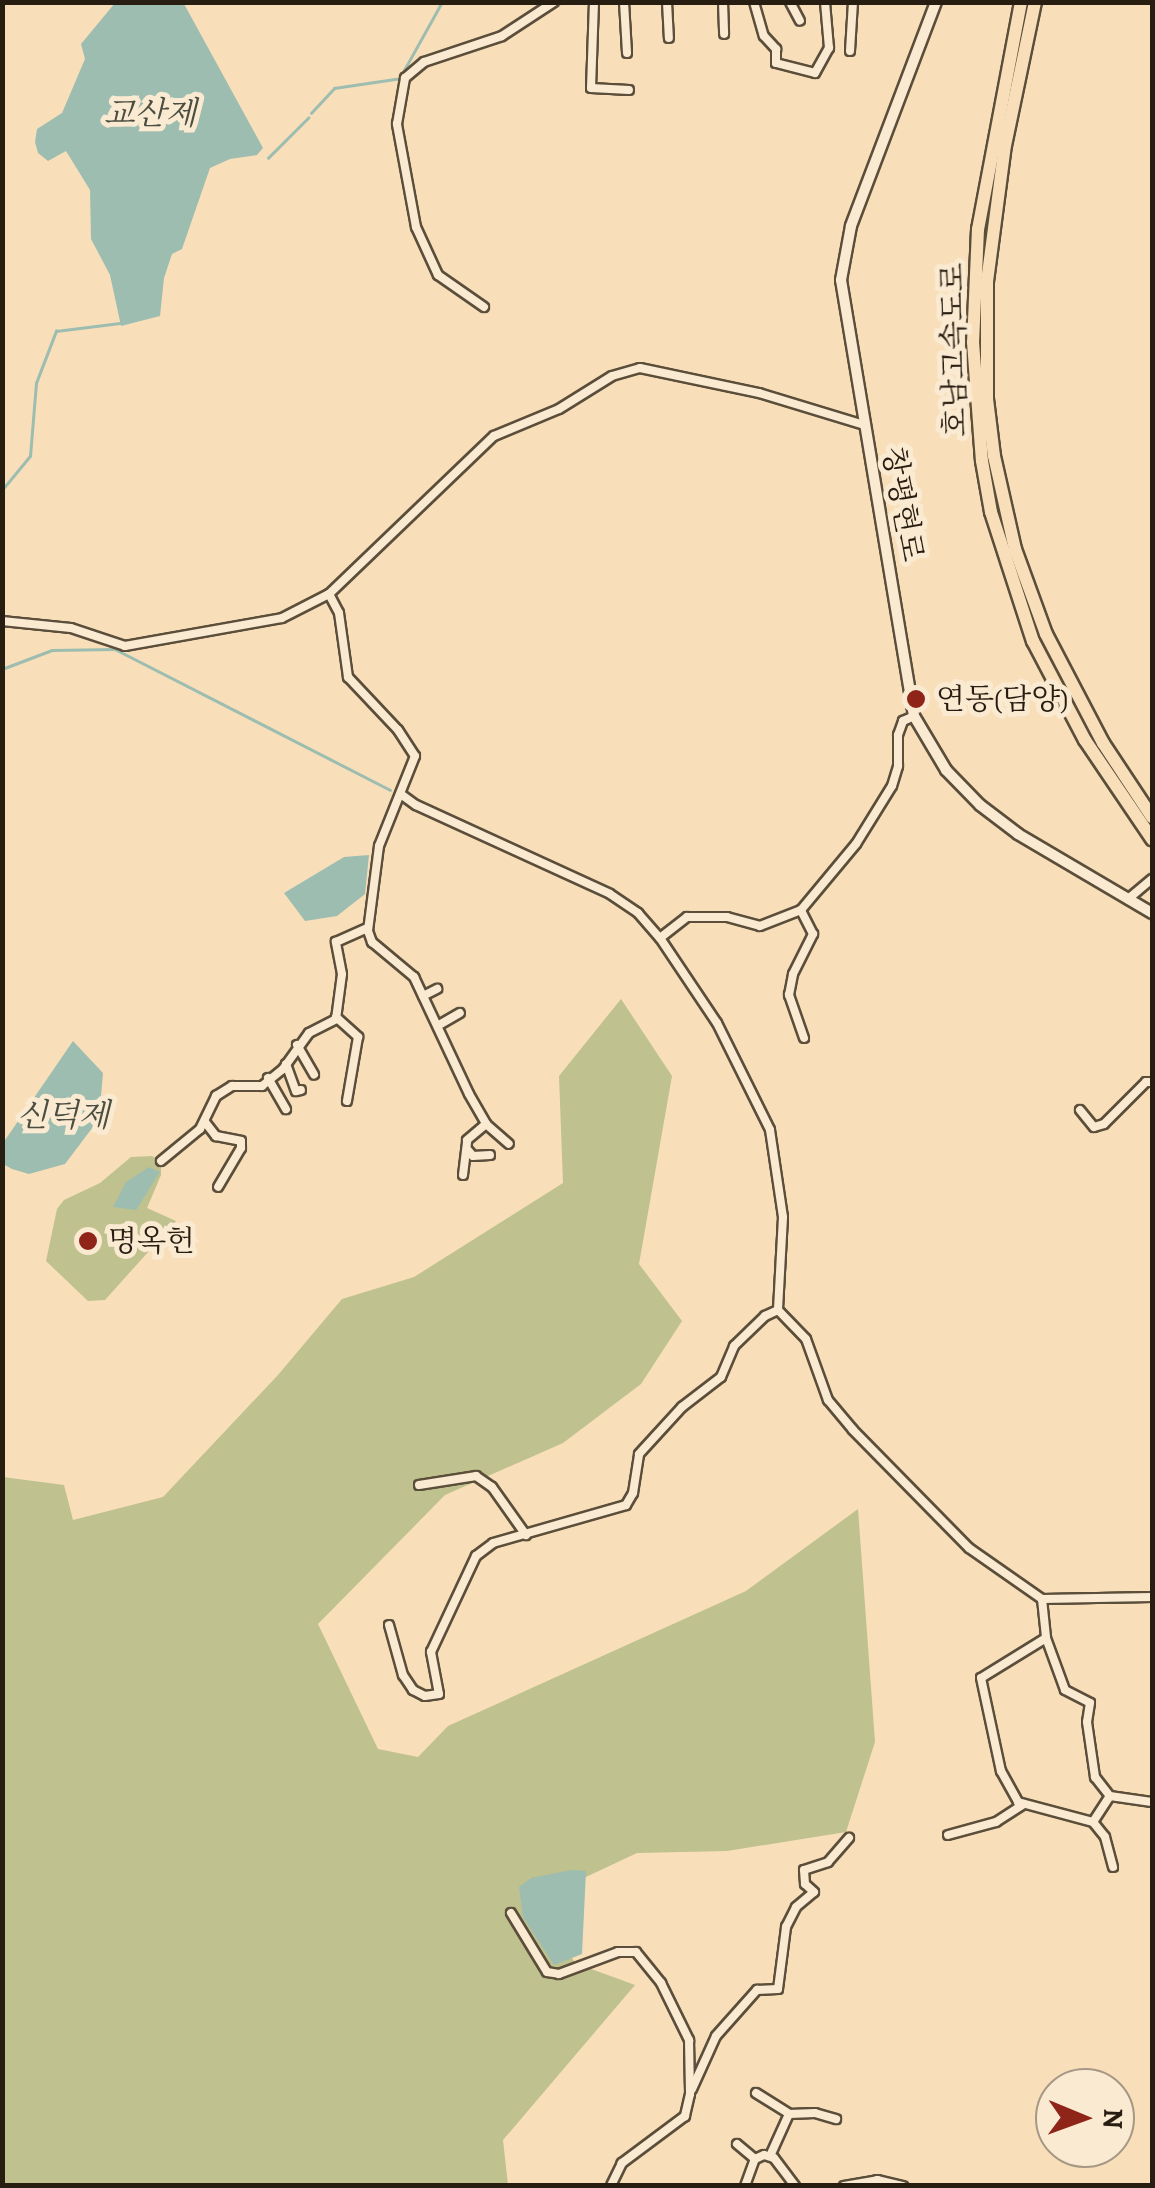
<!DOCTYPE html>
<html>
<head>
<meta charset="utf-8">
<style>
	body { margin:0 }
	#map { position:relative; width:1155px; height:2188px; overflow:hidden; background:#f8dfba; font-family:Alegreya,"Noto Serif KR",serif }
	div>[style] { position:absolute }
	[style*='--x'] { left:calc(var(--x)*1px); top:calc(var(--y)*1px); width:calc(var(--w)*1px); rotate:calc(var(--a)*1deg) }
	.green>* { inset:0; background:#bfc18e }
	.water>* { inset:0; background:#9dbdb0 }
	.stream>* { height:2.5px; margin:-1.25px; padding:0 1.25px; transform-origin:1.25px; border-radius:1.25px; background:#9dbdb0 }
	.roads { filter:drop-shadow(2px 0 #5b4e3a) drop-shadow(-2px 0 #5b4e3a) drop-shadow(0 2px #5b4e3a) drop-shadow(0 -2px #5b4e3a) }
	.minor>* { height:8px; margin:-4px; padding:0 4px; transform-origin:4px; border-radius:4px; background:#faead2 }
	.secondary>* { height:10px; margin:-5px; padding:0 5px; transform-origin:5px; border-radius:5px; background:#faead2 }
	.motorway>* { height:12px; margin:-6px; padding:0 6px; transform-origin:6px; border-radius:6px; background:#f8dfba }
	.dots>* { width:28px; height:28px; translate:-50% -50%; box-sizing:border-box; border:5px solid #faead2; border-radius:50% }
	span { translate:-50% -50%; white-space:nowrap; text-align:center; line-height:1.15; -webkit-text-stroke:10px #faead2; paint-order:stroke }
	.street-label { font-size:30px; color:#271d10 }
	.poi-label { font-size:30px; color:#271d10 }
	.left { translate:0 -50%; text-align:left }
	.water-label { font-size:32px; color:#4a4d40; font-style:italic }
	.frame { position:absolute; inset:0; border:5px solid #271d10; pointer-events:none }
	.north { position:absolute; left:1035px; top:2068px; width:100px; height:100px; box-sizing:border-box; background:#faead2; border:2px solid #a69884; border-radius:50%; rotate:91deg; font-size:28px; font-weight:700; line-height:40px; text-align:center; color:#271d10 }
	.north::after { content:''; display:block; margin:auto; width:35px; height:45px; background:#8f2418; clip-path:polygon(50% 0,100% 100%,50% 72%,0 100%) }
</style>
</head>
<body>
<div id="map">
	<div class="green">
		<i style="clip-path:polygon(621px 999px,672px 1076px,639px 1264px,682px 1321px,641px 1384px,563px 1443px,445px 1495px,318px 1624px,378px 1749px,418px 1757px,448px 1726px,746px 1591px,858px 1509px,875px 1742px,846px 1832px,727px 1851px,637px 1853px,537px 1900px,575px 1963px,635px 1985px,503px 2140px,508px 2185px,3px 2186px,3px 1477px,64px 1485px,73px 1520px,163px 1497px,278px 1375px,342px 1299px,414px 1277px,563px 1183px,559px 1076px)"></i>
		<i style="clip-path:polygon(152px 1156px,161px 1161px,161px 1175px,147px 1208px,176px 1221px,105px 1300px,88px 1301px,46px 1261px,57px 1209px,64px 1200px,100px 1183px,131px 1157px)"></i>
	</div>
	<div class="water">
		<i style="clip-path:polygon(183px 2px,263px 148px,257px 155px,230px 159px,210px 168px,182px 249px,172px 254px,164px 278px,160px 316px,121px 326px,110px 275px,91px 239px,90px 190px,66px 151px,48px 161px,38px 153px,35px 142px,37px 129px,62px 113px,85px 59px,81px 44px,115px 3px)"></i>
		<i style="clip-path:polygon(369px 855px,365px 894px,337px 916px,305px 921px,284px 893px,344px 857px)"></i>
		<i style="clip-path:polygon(73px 1041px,103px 1073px,99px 1119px,65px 1164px,29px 1174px,12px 1169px,3px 1164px,3px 1143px)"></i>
		<i style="clip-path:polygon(149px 1167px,160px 1172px,136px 1210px,113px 1207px,126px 1182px)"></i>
		<i style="clip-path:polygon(571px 1870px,586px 1871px,582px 1954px,554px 1965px,523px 1917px,519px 1887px,531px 1878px)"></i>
	</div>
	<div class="stream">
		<i style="--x:403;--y:72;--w:80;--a:-60.9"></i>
		<i style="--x:311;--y:113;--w:34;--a:-47"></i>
		<i style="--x:334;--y:88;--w:63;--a:-8.3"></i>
		<i style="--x:268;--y:158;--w:57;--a:-45"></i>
		<i style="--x:2;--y:490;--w:44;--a:-50.5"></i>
		<i style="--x:30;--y:456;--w:73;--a:-85.3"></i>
		<i style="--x:36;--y:383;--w:56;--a:-69"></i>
		<i style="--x:56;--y:331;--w:64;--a:-7.1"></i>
		<i style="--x:2;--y:669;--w:53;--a:-20.8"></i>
		<i style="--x:52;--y:650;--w:63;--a:-0.9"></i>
		<i style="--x:115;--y:649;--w:309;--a:27.1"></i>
	</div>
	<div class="roads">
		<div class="minor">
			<i style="--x:594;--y:2;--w:86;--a:92"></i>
			<i style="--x:591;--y:88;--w:38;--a:3"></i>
			<i style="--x:624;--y:2;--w:51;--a:86.6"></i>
			<i style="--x:667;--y:2;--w:36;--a:87"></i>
			<i style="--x:723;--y:2;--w:32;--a:88"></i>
			<i style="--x:754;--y:2;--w:35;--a:74"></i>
			<i style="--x:764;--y:36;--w:18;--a:47"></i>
			<i style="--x:776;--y:49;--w:14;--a:90"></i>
			<i style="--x:776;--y:63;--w:40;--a:14.4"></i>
			<i style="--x:815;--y:73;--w:29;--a:-61"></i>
			<i style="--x:829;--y:48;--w:46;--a:-95"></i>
			<i style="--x:790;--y:2;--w:21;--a:62"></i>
			<i style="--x:850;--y:51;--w:49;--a:-86.5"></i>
			<i style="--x:484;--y:307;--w:56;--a:-145.2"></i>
			<i style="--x:438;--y:275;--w:53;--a:-114.6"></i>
			<i style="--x:416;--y:227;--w:105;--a:-100.5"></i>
			<i style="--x:397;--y:124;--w:47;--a:-80.1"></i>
			<i style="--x:405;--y:78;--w:25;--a:-40"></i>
			<i style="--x:424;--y:62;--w:82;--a:-18.4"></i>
			<i style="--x:502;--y:36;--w:62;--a:-33.2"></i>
			<i style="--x:329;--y:594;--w:21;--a:62"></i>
			<i style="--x:339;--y:613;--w:65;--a:82"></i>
			<i style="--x:348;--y:677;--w:73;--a:46.7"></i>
			<i style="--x:398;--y:730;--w:31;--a:57"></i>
			<i style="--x:415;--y:756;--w:97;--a:111.8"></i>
			<i style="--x:379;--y:846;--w:86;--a:97.4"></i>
			<i style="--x:368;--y:931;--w:12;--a:70"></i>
			<i style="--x:372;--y:942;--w:55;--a:39.8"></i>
			<i style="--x:414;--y:977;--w:129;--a:64.8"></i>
			<i style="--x:469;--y:1094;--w:34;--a:60"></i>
			<i style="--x:486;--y:1124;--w:30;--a:41"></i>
			<i style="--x:2;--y:621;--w:69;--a:5.8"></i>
			<i style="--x:71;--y:628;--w:57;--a:18.4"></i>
			<i style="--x:125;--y:646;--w:159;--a:-10.1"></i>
			<i style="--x:282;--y:618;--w:53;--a:-27.1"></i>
			<i style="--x:329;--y:594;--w:228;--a:-43.8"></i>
			<i style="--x:494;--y:436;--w:70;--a:-22.6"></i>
			<i style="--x:559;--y:409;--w:62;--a:-31.9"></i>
			<i style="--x:612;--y:376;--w:29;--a:-16"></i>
			<i style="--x:640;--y:368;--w:122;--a:11.9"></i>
			<i style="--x:759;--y:393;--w:110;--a:16.9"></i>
			<i style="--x:402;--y:795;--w:17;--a:36"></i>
			<i style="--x:416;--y:805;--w:213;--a:24.6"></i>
			<i style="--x:610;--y:894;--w:34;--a:34"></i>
			<i style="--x:638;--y:913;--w:33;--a:49"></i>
			<i style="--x:660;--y:938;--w:102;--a:56.2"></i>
			<i style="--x:717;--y:1023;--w:119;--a:63.6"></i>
			<i style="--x:770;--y:1130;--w:88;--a:81.5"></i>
			<i style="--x:783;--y:1217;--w:93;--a:93.1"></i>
			<i style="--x:778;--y:1310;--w:40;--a:46"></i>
			<i style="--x:806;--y:1339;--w:65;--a:70.2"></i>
			<i style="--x:828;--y:1400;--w:39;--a:50"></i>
			<i style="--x:853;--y:1430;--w:165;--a:45.5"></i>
			<i style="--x:969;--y:1548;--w:89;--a:34.9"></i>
			<i style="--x:1042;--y:1599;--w:110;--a:-1"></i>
			<i style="--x:1128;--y:899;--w:31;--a:-40"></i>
			<i style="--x:660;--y:938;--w:34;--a:-38"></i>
			<i style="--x:687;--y:917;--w:40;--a:0"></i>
			<i style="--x:727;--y:917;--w:34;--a:15"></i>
			<i style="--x:760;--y:926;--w:44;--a:-21.3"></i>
			<i style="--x:423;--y:996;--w:16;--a:-27"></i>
			<i style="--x:336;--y:1017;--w:30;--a:42"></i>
			<i style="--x:358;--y:1037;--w:65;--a:99.8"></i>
			<i style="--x:439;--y:1025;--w:24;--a:-30"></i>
			<i style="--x:804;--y:1038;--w:46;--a:-109.2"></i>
			<i style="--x:789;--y:995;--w:21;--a:-79"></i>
			<i style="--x:793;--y:974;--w:45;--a:-63.4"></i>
			<i style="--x:813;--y:934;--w:27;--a:-117"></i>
			<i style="--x:801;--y:910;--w:86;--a:-50.2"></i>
			<i style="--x:856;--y:844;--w:68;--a:-58.2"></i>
			<i style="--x:892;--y:786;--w:21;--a:-73"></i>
			<i style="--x:898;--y:766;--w:31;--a:-90"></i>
			<i style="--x:898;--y:735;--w:15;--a:-70"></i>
			<i style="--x:903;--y:721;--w:12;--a:-24"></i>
			<i style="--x:297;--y:1045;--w:34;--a:60"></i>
			<i style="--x:286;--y:1064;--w:29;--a:70"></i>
			<i style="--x:296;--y:1091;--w:5;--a:-11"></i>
			<i style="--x:268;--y:1078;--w:36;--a:60"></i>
			<i style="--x:1080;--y:1110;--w:22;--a:51"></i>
			<i style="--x:1094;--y:1127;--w:10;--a:-17"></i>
			<i style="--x:1104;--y:1124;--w:59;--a:-45"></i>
			<i style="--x:1146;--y:1082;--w:6;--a:0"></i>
			<i style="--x:205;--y:1122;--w:18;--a:52"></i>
			<i style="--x:216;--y:1136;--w:25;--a:11"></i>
			<i style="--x:241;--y:1141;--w:7;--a:90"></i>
			<i style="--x:241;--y:1148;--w:45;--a:120.5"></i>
			<i style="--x:467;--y:1149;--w:9;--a:49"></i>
			<i style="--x:473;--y:1156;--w:17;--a:-3"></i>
			<i style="--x:161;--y:1161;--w:50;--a:-39.4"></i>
			<i style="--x:200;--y:1129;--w:37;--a:-64"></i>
			<i style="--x:216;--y:1096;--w:19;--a:-32"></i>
			<i style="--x:232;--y:1086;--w:30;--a:0"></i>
			<i style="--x:262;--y:1086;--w:27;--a:-39"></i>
			<i style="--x:283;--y:1069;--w:44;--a:-54.2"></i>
			<i style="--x:309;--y:1033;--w:30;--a:-27"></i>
			<i style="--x:336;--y:1019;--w:45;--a:-82.4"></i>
			<i style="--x:342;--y:974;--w:33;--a:-101"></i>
			<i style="--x:336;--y:942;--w:35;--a:-24"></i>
			<i style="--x:463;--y:1175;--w:35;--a:-83"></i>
			<i style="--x:467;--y:1140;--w:25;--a:-40"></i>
			<i style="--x:419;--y:1485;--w:58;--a:-9"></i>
			<i style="--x:476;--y:1476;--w:19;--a:35"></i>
			<i style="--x:492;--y:1487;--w:59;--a:54.7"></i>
			<i style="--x:1042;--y:1599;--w:39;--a:84"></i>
			<i style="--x:1046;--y:1638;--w:55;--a:69.9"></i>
			<i style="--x:1065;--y:1690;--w:28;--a:27"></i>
			<i style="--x:1090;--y:1703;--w:19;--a:99"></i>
			<i style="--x:1087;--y:1722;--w:56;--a:81.7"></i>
			<i style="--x:1095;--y:1777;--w:24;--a:52"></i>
			<i style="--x:1110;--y:1796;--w:42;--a:8.1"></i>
			<i style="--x:389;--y:1625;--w:52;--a:74.4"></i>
			<i style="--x:403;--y:1675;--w:18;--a:56"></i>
			<i style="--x:413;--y:1690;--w:13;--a:27"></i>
			<i style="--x:425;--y:1696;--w:14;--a:-8"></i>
			<i style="--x:439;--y:1694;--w:43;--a:-100.8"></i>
			<i style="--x:431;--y:1652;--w:106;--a:-64.9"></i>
			<i style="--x:476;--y:1556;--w:21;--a:-37"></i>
			<i style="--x:493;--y:1543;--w:138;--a:-15.9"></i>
			<i style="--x:626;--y:1505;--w:14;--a:-60"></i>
			<i style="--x:633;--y:1493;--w:39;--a:-81"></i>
			<i style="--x:639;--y:1454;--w:64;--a:-47.5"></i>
			<i style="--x:682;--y:1407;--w:49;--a:-37.6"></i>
			<i style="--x:721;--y:1377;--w:34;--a:-67"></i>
			<i style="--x:734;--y:1346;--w:43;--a:-44.1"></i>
			<i style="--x:765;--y:1316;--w:14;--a:-25"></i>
			<i style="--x:1046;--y:1638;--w:76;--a:148.4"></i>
			<i style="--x:981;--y:1678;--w:95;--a:77.9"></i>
			<i style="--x:1001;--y:1771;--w:35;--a:61"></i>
			<i style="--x:1018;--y:1802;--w:78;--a:14.9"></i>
			<i style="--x:1093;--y:1822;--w:19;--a:51"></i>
			<i style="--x:1105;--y:1837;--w:31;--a:75"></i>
			<i style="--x:1093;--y:1822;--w:31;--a:-57"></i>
			<i style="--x:948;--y:1835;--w:50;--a:-15.2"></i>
			<i style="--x:996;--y:1822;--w:33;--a:-33"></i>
			<i style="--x:511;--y:1913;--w:69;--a:58.6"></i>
			<i style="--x:547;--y:1972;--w:12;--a:9"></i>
			<i style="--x:559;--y:1974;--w:63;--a:-20.4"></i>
			<i style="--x:618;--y:1952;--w:18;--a:0"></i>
			<i style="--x:636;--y:1952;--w:40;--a:51"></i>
			<i style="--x:661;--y:1983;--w:64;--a:63.8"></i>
			<i style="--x:689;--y:2040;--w:54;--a:88.9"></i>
			<i style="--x:690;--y:2094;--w:23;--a:103"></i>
			<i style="--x:685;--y:2116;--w:79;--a:143.3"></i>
			<i style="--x:622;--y:2163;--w:25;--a:116"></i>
			<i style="--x:692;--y:2089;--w:58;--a:-65.6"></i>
			<i style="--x:716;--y:2036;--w:62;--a:-48.3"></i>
			<i style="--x:757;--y:1990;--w:21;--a:-3"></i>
			<i style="--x:778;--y:1989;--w:63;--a:-82.6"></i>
			<i style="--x:786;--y:1927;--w:22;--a:-63"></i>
			<i style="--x:796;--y:1907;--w:23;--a:-40"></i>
			<i style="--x:814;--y:1892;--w:12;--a:-138"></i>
			<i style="--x:805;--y:1884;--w:14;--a:-94"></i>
			<i style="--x:804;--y:1870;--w:25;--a:-18"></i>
			<i style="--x:828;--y:1862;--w:32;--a:-49"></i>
			<i style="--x:756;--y:2093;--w:39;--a:32"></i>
			<i style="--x:737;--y:2144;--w:23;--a:40"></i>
			<i style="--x:770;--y:2156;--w:46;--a:-65.7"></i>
			<i style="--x:789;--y:2114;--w:26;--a:-2"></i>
			<i style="--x:815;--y:2113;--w:22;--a:16"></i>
			<i style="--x:745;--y:2186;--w:29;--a:-70"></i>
			<i style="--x:755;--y:2159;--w:10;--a:-24"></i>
			<i style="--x:764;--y:2155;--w:10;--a:17"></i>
			<i style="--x:774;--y:2158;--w:35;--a:53"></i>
			<i style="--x:844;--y:2186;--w:34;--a:-10"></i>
			<i style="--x:877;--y:2180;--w:27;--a:13"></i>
		</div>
		<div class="secondary">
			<i style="--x:936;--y:2;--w:240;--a:110.8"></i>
			<i style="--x:851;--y:226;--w:55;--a:100.5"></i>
			<i style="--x:841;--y:280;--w:442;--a:80.5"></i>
			<i style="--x:914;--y:716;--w:63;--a:59.3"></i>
			<i style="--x:946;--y:770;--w:49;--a:45.8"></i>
			<i style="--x:980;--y:805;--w:48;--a:37.3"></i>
			<i style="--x:1018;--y:834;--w:156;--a:30.5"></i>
		</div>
		<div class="motorway">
			<i style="--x:1021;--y:2;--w:231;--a:100.7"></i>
			<i style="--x:978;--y:229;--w:113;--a:92.5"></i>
			<i style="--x:973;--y:342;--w:119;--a:85.7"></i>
			<i style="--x:982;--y:461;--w:52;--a:80"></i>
			<i style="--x:991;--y:512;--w:136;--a:72"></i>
			<i style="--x:1033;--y:641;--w:112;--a:62.3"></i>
			<i style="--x:1085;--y:740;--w:120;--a:55.9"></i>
			<i style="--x:1035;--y:2;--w:146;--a:101.8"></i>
			<i style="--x:1005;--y:145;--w:137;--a:97.5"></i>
			<i style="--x:987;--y:281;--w:118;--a:90"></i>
			<i style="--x:987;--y:399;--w:57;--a:83"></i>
			<i style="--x:994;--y:456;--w:95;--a:77.3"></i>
			<i style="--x:1015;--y:549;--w:90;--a:70"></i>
			<i style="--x:1046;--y:634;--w:123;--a:62.4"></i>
			<i style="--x:1103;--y:743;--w:89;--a:56.5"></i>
		</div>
	</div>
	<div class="dots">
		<i style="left:916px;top:699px;background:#8f2418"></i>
		<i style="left:88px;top:1241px;background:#8f2418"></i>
	</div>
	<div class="street-label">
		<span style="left:954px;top:350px;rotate:-91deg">호남고속도로</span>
		<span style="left:903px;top:504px;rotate:80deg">창평현로</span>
	</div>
	<div class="poi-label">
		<span class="left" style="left:936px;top:699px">연동(담양)</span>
		<span class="left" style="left:108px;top:1241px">명옥헌</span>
	</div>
	<div class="water-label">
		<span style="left:150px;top:113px">교산제</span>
		<span style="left:63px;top:1115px">신덕제</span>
	</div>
	<div class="frame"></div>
	<div class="north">N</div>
</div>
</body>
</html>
